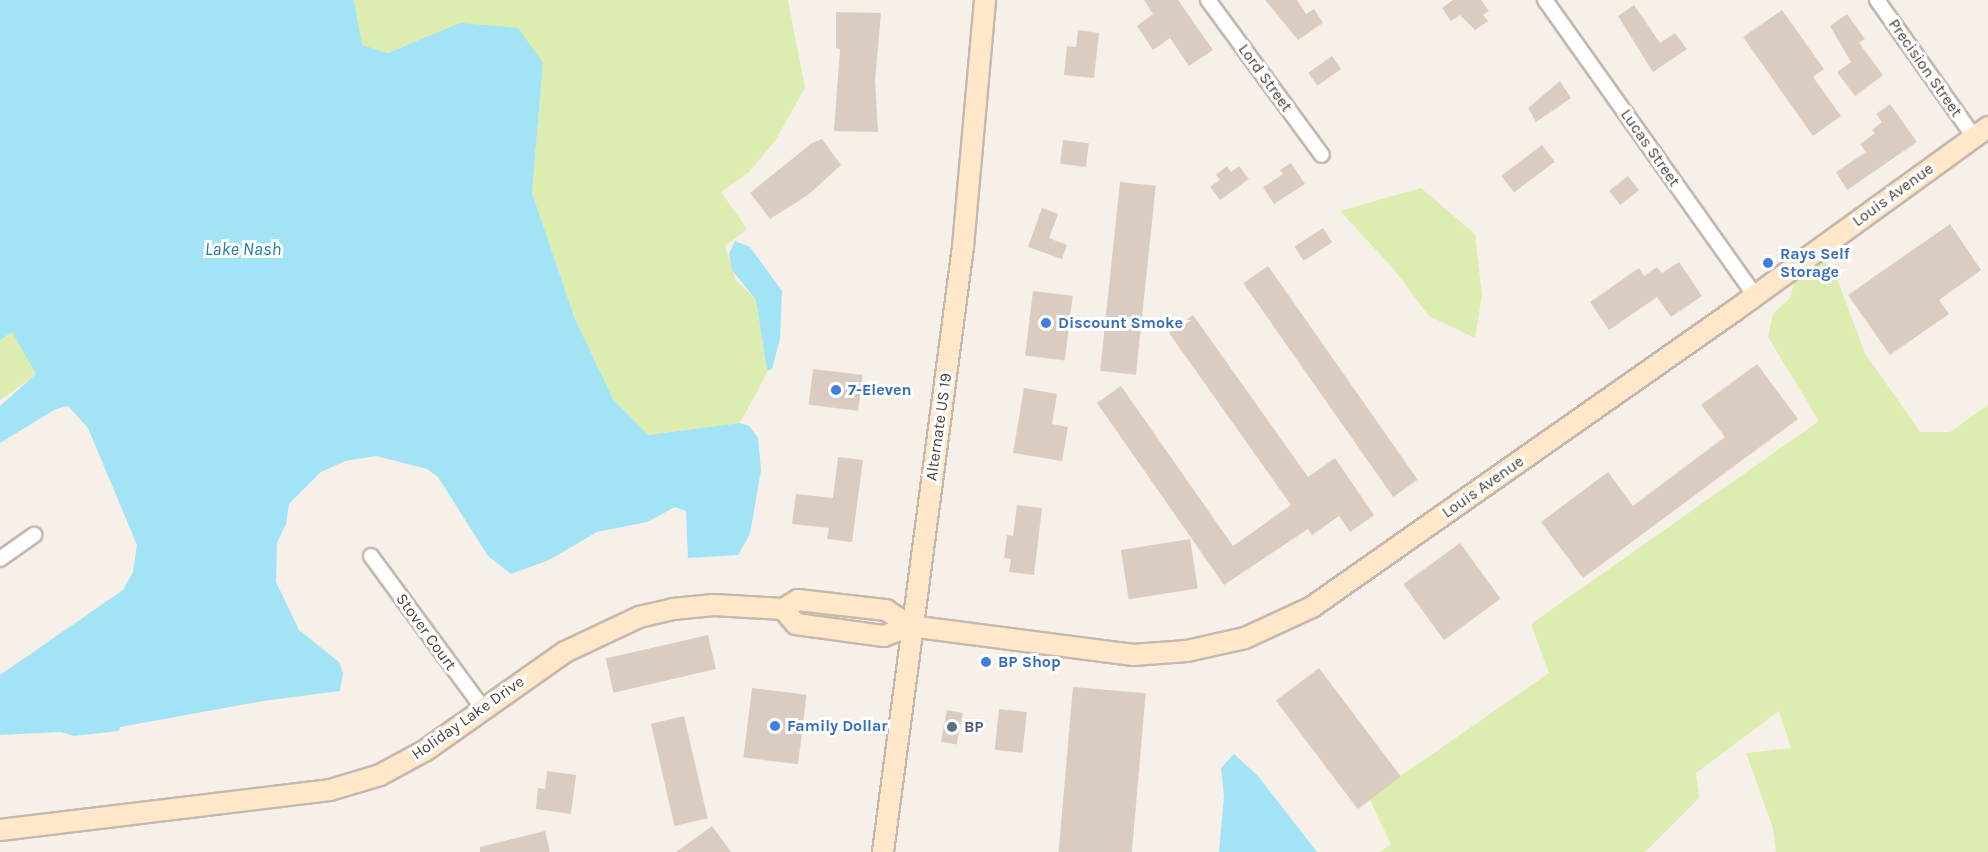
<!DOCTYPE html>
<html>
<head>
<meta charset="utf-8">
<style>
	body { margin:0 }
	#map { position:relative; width:1988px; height:852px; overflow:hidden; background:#f6f0e9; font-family:Karla,sans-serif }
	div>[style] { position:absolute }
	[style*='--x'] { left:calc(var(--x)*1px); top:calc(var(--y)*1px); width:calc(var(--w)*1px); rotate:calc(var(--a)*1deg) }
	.green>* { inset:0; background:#dcedaf }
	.water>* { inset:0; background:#a2e3f6 }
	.building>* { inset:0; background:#dbccc1; transform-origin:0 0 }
	.roads { filter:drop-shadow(2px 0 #c5b8ae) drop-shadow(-2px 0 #c5b8ae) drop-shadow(0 2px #c5b8ae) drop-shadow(0 -2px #c5b8ae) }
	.street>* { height:14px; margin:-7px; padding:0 7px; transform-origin:7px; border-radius:7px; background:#fff }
	.secondary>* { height:20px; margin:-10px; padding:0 10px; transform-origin:10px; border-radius:10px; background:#ffe8ca }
	.dots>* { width:16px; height:16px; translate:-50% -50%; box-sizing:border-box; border:3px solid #fff; border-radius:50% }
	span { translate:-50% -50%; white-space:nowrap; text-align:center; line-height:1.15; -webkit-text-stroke:6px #fff; paint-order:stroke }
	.street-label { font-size:16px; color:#4a3f37 }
	.shop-label { font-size:16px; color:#366cbe; font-weight:700 }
	.left { translate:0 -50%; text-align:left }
	.service-label { font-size:16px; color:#4e5e75; font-weight:700 }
	.water-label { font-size:18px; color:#227f9d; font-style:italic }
</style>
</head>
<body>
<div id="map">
	<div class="green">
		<i style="clip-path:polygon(354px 0,788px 0,805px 88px,775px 141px,749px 172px,721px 192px,747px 229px,725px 246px,736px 280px,756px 300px,767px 373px,740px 423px,648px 435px,613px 399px,575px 319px,532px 193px,543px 63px,417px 41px,388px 53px,362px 45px)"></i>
		<i style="clip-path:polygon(1421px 188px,1475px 234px,1482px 295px,1475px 338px,1429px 316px,1392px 267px,1340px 211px)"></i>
		<i style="clip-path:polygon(1823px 260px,1838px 281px,1865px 353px,1920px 432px,1950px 432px,1988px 405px,1988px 852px,1776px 852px,1773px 828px,1746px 753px,1791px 748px,1779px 711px,1696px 773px,1699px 798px,1645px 852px,1380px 852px,1391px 844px,1369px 798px,1549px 673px,1531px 624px,1819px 421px,1768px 337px,1773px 314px,1790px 298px,1795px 278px)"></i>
		<i style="clip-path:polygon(12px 332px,37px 374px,0 400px,0 340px)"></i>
	</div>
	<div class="water">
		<i style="clip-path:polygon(0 0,354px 0,362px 45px,388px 53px,460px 23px,518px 28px,543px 63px,532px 193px,575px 319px,613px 399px,648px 435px,740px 423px,749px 426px,758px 438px,761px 470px,750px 534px,738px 555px,688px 558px,686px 511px,675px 507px,647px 522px,597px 532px,549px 560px,511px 574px,488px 556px,438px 477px,427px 469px,376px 456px,345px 461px,321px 472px,289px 504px,286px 524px,277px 543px,276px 582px,299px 630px,339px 662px,343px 673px,340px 691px,263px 701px,120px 727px,119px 731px,74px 736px,61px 732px,0 735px,0 675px,123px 590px,133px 572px,137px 545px,88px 428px,68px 406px,56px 409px,0 443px,0 406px,36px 374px,12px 332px,0 340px)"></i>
		<i style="clip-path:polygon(735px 241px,750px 247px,782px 291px,780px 339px,772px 369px,767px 371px,756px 300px,732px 270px,729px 254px)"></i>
		<i style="clip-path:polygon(1234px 754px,1258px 776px,1317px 852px,1219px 852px,1224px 796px,1221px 768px)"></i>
	</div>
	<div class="building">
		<i style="clip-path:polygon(1144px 0,1178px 0,1213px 50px,1189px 66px,1170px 38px,1153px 50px,1137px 26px,1153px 14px)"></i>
		<i style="clip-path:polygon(1265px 0,1297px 0,1306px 14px,1314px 9px,1323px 23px,1298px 40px)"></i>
		<i style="clip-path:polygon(1453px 0,1481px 0,1489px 11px,1483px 15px,1488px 21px,1475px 30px,1460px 15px,1451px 21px,1442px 8px)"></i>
		<i style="clip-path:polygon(1634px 5px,1660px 43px,1675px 33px,1687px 49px,1653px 72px,1618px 16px)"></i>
		<i style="clip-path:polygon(1782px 10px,1824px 69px,1813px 77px,1841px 116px,1813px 136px,1743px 37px)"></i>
		<i style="clip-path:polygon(836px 12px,881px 13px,875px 81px,878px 132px,834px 131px,840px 49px,836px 48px)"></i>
		<i style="clip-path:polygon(1847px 14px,1865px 39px,1859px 43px,1883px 75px,1855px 96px,1837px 72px,1851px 62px,1830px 26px)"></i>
		<i style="clip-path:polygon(1078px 30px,1099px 33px,1094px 78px,1064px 75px,1067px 46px,1076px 47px)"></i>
		<i style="left:1332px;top:56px;width:16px;height:29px;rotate:55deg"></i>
		<i style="clip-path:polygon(1560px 81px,1571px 98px,1536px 122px,1528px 108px)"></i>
		<i style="clip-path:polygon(1890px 104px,1917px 142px,1847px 190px,1836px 172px,1866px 152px,1860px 144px,1875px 133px,1872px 130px,1882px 122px,1876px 114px)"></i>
		<i style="clip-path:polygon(822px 139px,841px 165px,808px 195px,770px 219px,750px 193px,812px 143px)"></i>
		<i style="left:1063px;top:140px;width:26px;height:24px;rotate:7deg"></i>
		<i style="left:1542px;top:145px;width:21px;height:51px;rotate:53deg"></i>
		<i style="clip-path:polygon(1291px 163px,1305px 184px,1274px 204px,1263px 187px,1283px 174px,1280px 170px)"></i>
		<i style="clip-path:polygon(1227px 166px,1231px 172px,1239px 166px,1249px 179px,1220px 200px,1210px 187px,1220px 180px,1216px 175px)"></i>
		<i style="left:1628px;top:176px;width:18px;height:24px;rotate:52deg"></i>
		<i style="left:1120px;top:182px;width:36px;height:190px;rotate:6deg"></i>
		<i style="clip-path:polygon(1042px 208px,1058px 214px,1049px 238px,1067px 245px,1062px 259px,1028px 247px)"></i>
		<i style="clip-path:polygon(1950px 224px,1981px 270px,1939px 300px,1949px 314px,1890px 355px,1848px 295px)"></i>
		<i style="left:1323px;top:228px;width:17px;height:34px;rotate:57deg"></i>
		<i style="clip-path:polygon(1679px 262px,1702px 296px,1671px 317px,1657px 297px,1609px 330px,1590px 302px,1639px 268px,1644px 276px,1657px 267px,1662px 273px)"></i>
		<i style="left:1268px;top:266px;width:261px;height:30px;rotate:55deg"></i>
		<i style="left:1033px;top:291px;width:40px;height:65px;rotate:7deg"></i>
		<i style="clip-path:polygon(1193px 315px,1308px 477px,1335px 458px,1374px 515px,1350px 532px,1339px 516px,1312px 535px,1308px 529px,1224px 585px,1097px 403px,1121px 386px,1233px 546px,1291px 505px,1169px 333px)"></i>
		<i style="clip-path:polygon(1757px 364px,1798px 419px,1583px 578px,1541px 522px,1608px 472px,1633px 506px,1725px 437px,1701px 405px)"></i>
		<i style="left:813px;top:369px;width:50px;height:36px;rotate:7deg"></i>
		<i style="clip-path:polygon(1024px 388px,1057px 394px,1052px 424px,1068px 427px,1062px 461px,1013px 453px)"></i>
		<i style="clip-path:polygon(838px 457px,863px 460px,852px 542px,827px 539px,829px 528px,792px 524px,796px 494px,833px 498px)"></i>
		<i style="clip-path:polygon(1017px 505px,1042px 508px,1034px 575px,1009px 572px,1011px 559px,1004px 558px,1007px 535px,1013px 536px)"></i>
		<i style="left:1190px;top:539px;width:50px;height:70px;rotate:81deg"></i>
		<i style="left:1460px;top:543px;width:69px;height:70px;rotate:54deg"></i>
		<i style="left:708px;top:635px;width:35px;height:105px;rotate:77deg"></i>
		<i style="left:1319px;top:668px;width:136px;height:54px;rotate:53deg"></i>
		<i style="left:1073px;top:687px;width:73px;height:166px;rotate:5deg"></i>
		<i style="left:752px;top:688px;width:55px;height:70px;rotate:7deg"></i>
		<i style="left:999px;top:709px;width:28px;height:41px;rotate:6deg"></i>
		<i style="left:947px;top:710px;width:16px;height:32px;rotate:11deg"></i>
		<i style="left:684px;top:716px;width:105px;height:34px;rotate:77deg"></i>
		<i style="clip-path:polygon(547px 771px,576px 775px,571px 814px,536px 809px,538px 788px,545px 789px)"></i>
		<i style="clip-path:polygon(712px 826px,731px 852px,676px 852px)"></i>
		<i style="clip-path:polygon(545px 831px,550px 852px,480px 852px,480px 847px)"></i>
	</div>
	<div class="roads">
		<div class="street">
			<i style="--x:1208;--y:0;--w:192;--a:53.7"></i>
			<i style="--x:1545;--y:0;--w:363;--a:54.6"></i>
			<i style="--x:1877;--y:0;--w:168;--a:54.7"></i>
			<i style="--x:371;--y:556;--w:187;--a:53.7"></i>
			<i style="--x:0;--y:559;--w:42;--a:-35.2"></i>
		</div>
		<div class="secondary">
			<i style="--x:783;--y:609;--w:20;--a:49"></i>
			<i style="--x:796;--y:624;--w:89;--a:7.8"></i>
			<i style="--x:884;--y:636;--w:28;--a:-21"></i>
			<i style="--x:0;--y:830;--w:332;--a:-6.9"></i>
			<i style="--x:330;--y:790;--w:52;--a:-16.7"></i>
			<i style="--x:380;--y:775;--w:52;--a:-28.5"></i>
			<i style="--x:426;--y:750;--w:170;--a:-35.2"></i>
			<i style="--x:565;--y:652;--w:82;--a:-25.3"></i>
			<i style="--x:639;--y:617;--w:35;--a:-13"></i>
			<i style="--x:673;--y:609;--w:41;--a:-5.6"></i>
			<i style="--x:714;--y:605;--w:69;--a:3.3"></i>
			<i style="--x:783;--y:609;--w:17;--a:-31"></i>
			<i style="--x:798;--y:600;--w:89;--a:6.5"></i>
			<i style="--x:886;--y:610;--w:29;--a:34"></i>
			<i style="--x:910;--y:626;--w:225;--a:7.4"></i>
			<i style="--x:1133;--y:655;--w:54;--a:-4.2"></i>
			<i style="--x:1187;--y:651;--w:59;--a:-12.6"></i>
			<i style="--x:1245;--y:638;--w:74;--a:-24.8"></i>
			<i style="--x:1312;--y:607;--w:515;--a:-35.05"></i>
			<i style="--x:1734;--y:311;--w:314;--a:-35.9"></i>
			<i style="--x:883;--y:852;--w:610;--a:-82.47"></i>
			<i style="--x:963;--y:247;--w:248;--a:-84.9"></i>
		</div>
	</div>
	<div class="dots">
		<i style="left:1768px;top:263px;background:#3f7fe0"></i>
		<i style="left:1046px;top:323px;background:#3f7fe0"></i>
		<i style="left:836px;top:390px;background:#3f7fe0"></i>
		<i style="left:986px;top:662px;background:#3f7fe0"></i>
		<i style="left:775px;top:726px;background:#3f7fe0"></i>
		<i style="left:952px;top:727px;background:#5c6f8a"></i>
	</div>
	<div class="street-label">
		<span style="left:1925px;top:68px;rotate:55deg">Precision Street</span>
		<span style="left:1265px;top:78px;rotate:54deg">Lord Street</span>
		<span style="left:1650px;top:148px;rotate:55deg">Lucas Street</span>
		<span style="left:1893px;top:195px;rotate:-36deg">Louis Avenue</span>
		<span style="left:939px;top:427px;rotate:-82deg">Alternate US 19</span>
		<span style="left:1483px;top:487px;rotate:-35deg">Louis Avenue</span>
		<span style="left:426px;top:632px;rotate:54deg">Stover Court</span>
		<span style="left:468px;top:718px;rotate:-35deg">Holiday Lake Drive</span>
	</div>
	<div class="shop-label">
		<span class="left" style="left:1780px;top:263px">Rays Self<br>Storage</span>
		<span class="left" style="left:1058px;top:323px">Discount Smoke</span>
		<span class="left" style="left:848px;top:390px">7-Eleven</span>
		<span class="left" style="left:998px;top:662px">BP Shop</span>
		<span class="left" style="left:787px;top:726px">Family Dollar</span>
	</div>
	<div class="service-label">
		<span class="left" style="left:964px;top:727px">BP</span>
	</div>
	<div class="water-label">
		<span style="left:243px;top:249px">Lake Nash</span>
	</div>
</div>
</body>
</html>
